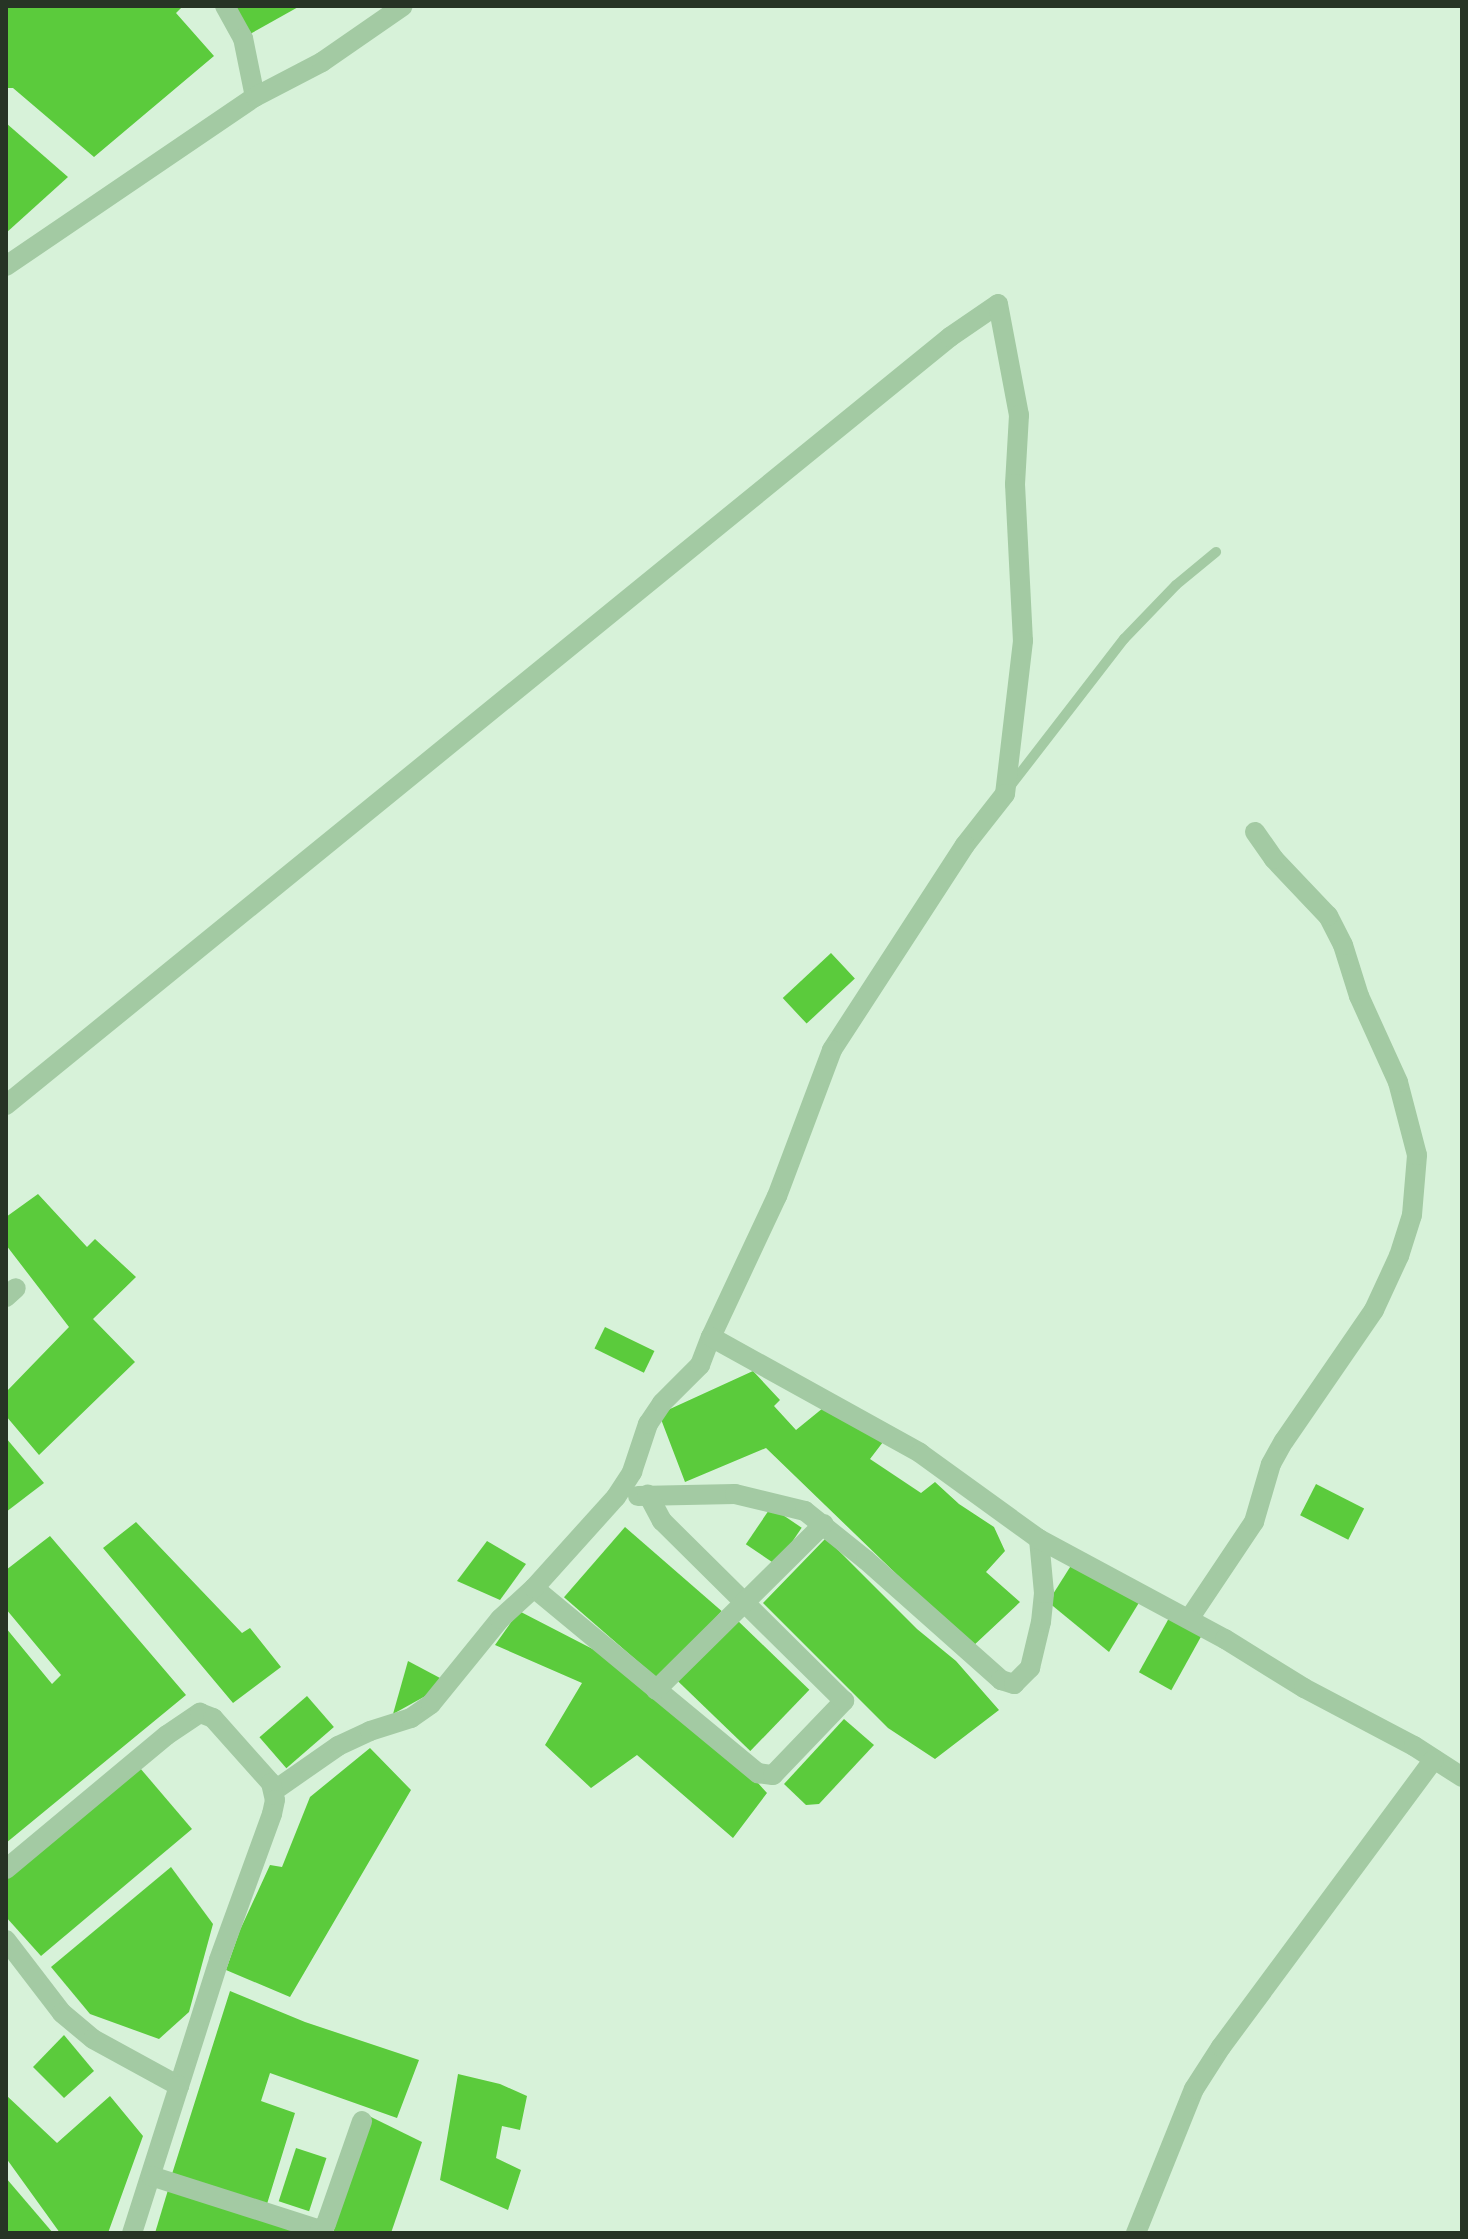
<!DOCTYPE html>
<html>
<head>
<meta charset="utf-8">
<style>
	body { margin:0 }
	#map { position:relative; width:1468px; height:2239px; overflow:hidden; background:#d7f2d9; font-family:"Nunito Sans",sans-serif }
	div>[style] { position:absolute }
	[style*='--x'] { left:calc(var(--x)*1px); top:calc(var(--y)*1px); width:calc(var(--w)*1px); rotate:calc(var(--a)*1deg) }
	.building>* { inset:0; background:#5bcb3c; transform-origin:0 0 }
	.service>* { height:10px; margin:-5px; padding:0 5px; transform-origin:5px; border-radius:5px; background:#a3caa3 }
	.minor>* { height:20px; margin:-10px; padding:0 10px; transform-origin:10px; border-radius:10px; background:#a3caa3 }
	span { translate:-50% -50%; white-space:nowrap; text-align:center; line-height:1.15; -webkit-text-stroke:6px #e3fae5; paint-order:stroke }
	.frame { position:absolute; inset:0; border:8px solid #273425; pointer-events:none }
</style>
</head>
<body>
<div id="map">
	<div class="building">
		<i style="clip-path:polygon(6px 6px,183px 6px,176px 13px,214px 56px,94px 157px,13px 88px,6px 88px)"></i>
		<i style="clip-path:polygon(235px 6px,300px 6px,250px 34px)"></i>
		<i style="clip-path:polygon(6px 123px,68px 177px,6px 233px)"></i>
		<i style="left:831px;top:953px;width:35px;height:66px;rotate:47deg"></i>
		<i style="clip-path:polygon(38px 1194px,87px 1247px,95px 1239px,136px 1277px,93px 1319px,135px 1362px,39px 1455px,6px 1416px,6px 1392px,69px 1327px,6px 1245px,6px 1217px)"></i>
		<i style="left:605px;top:1327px;width:55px;height:24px;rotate:26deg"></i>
		<i style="clip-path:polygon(753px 1371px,780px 1400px,774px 1406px,796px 1430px,823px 1408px,883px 1442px,870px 1459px,921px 1493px,935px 1482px,959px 1504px,994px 1527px,1005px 1551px,986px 1572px,1020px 1602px,972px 1647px,766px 1448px,685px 1482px,659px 1414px)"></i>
		<i style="clip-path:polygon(6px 1438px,44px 1483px,6px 1512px)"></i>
		<i style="left:1316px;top:1484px;width:54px;height:35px;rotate:27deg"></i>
		<i style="left:771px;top:1507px;width:37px;height:45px;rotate:34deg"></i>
		<i style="clip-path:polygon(136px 1522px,242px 1633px,250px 1628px,281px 1667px,233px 1703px,103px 1548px)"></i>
		<i style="left:625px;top:1527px;width:128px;height:93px;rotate:41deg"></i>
		<i style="clip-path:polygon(50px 1536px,186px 1695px,6px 1843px,6px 1628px,52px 1684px,61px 1675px,6px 1609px,6px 1570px)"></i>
		<i style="clip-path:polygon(826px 1538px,917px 1629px,956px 1661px,999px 1710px,935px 1759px,888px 1728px,763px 1603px)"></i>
		<i style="clip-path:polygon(487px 1541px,526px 1564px,500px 1600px,457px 1581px)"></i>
		<i style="clip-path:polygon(1072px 1564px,1140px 1601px,1109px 1652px,1048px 1602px)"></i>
		<i style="clip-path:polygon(519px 1611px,612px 1659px,723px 1744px,767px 1793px,733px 1838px,637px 1755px,591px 1788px,545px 1745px,582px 1683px,495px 1645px)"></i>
		<i style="left:1169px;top:1618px;width:37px;height:62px;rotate:29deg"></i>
		<i style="left:736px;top:1619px;width:102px;height:85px;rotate:44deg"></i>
		<i style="clip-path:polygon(408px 1661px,440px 1678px,431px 1693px,393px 1714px)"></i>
		<i style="left:307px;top:1696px;width:41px;height:63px;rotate:49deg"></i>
		<i style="clip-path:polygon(844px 1719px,874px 1745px,819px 1804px,806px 1805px,784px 1784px)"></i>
		<i style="clip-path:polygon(370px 1748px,411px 1790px,290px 1997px,226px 1970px,240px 1930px,270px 1865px,282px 1867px,310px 1797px)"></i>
		<i style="clip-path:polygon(140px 1768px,192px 1829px,41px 1956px,6px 1917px,6px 1878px)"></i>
		<i style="clip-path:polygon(171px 1867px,213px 1924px,189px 2012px,159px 2039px,90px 2014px,51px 1967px)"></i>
		<i style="clip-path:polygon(230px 1991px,305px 2022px,419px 2060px,397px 2118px,270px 2073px,261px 2101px,295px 2113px,267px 2204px,172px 2174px)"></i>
		<i style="clip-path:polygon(64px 2035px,94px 2071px,64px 2098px,33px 2067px)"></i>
		<i style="clip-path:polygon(458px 2074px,500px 2084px,527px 2096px,520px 2130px,502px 2126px,496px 2158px,521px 2170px,508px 2210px,440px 2180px)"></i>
		<i style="clip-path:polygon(6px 2095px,57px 2143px,110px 2096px,143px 2136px,108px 2233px,60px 2233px,6px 2158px)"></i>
		<i style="clip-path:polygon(369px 2116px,422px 2142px,391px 2233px,333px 2233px)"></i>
		<i style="left:296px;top:2148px;width:32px;height:56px;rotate:18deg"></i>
		<i style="clip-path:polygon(6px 2178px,53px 2233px,6px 2233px)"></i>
		<i style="clip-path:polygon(168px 2190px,293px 2229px,291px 2233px,155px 2233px)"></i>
	</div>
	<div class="service">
		<i style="--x:1008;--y:789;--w:190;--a:-52.3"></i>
		<i style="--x:1124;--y:639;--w:75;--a:-46.1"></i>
		<i style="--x:1176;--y:585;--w:52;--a:-39.5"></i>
	</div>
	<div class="minor">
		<i style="--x:225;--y:6;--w:37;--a:61"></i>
		<i style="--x:243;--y:38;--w:60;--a:78.5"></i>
		<i style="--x:6;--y:266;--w:301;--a:-34.2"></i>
		<i style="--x:255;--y:97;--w:76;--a:-27.6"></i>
		<i style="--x:322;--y:62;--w:98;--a:-34.7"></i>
		<i style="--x:6;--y:1105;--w:1217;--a:-39.13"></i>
		<i style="--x:950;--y:337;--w:58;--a:-34.5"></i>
		<i style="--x:998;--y:304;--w:113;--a:79.3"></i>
		<i style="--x:1019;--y:415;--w:69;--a:93.3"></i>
		<i style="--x:1015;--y:484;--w:157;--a:87.1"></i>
		<i style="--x:1023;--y:641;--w:154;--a:96.7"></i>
		<i style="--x:1005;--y:794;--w:65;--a:128.1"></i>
		<i style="--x:965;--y:845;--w:244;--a:123"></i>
		<i style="--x:832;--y:1050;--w:156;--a:110.6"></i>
		<i style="--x:777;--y:1196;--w:156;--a:115.1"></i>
		<i style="--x:6;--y:1297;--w:13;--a:-42"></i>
		<i style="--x:638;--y:1496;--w:97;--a:-1.2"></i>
		<i style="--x:735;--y:1494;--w:72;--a:13.7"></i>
		<i style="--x:805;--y:1511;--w:78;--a:38.8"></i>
		<i style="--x:866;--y:1560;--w:181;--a:41.6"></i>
		<i style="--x:1001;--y:1680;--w:14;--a:17"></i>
		<i style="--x:1014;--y:1684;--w:23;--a:-45"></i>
		<i style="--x:1030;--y:1668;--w:47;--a:-76.6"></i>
		<i style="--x:1041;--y:1622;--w:29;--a:-84"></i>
		<i style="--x:1044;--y:1593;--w:54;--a:-95.3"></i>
		<i style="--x:534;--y:1588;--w:291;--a:39.6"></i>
		<i style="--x:758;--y:1773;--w:15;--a:8"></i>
		<i style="--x:773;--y:1775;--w:103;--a:-46.2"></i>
		<i style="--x:844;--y:1701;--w:256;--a:-135.3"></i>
		<i style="--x:662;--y:1521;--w:30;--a:-118"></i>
		<i style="--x:1189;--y:1619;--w:117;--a:-56.2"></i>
		<i style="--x:1254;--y:1522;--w:60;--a:-73.7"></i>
		<i style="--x:1271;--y:1464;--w:26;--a:-61"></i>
		<i style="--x:1284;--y:1441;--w:159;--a:-55.5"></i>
		<i style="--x:1374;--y:1310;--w:60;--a:-65.2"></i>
		<i style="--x:1399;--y:1256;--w:43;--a:-72.4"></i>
		<i style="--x:1412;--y:1215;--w:60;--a:-85.2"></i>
		<i style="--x:1417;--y:1155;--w:75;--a:-104.6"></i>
		<i style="--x:1398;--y:1082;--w:94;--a:-114.4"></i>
		<i style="--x:1359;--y:996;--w:53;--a:-107.4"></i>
		<i style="--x:1343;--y:945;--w:33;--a:-117"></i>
		<i style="--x:1328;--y:916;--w:79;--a:-133.5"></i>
		<i style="--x:1274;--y:859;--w:33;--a:-125"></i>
		<i style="--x:656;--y:1690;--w:236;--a:-44.7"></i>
		<i style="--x:275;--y:1790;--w:77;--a:-34.9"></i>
		<i style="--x:338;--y:1746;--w:35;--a:-25"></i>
		<i style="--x:370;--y:1731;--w:43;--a:-17.6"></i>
		<i style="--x:411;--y:1718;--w:24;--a:-35"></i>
		<i style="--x:431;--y:1704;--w:109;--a:-50.9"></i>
		<i style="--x:500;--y:1619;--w:46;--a:-42.4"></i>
		<i style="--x:534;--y:1588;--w:122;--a:-48"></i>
		<i style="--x:616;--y:1497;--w:30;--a:-57"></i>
		<i style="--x:632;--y:1472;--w:51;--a:-71.6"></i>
		<i style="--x:648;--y:1424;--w:25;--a:-56"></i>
		<i style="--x:662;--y:1403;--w:54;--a:-45"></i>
		<i style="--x:700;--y:1365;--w:30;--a:-69"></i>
		<i style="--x:711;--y:1337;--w:239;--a:29"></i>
		<i style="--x:920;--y:1453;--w:147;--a:35.9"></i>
		<i style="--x:1039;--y:1539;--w:211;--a:28.3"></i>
		<i style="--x:1225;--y:1639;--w:93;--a:31.8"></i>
		<i style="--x:1304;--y:1688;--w:124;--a:27.8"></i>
		<i style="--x:1414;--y:1746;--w:57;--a:32.9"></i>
		<i style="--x:6;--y:1869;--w:209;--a:-39.8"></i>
		<i style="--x:167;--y:1735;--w:40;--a:-34"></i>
		<i style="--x:200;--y:1713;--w:14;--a:21"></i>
		<i style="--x:213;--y:1718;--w:87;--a:48.3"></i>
		<i style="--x:271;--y:1783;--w:17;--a:77"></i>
		<i style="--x:275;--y:1800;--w:14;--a:102"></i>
		<i style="--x:272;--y:1814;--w:155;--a:110"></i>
		<i style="--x:219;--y:1960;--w:132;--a:107.6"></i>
		<i style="--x:6;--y:1940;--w:92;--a:52.5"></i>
		<i style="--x:62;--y:2013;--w:40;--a:40"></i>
		<i style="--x:93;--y:2039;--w:98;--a:28.7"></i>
		<i style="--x:179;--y:2086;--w:154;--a:107.7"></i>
		<i style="--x:151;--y:2176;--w:177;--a:17.7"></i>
		<i style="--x:320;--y:2230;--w:8;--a:-45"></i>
		<i style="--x:326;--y:2224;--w:109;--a:-70.7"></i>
		<i style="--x:1136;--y:2233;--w:155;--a:-68.1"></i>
		<i style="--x:1194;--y:2089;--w:50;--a:-57.3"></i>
		<i style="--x:1221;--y:2047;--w:358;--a:-53.5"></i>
	</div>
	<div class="frame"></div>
</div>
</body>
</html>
